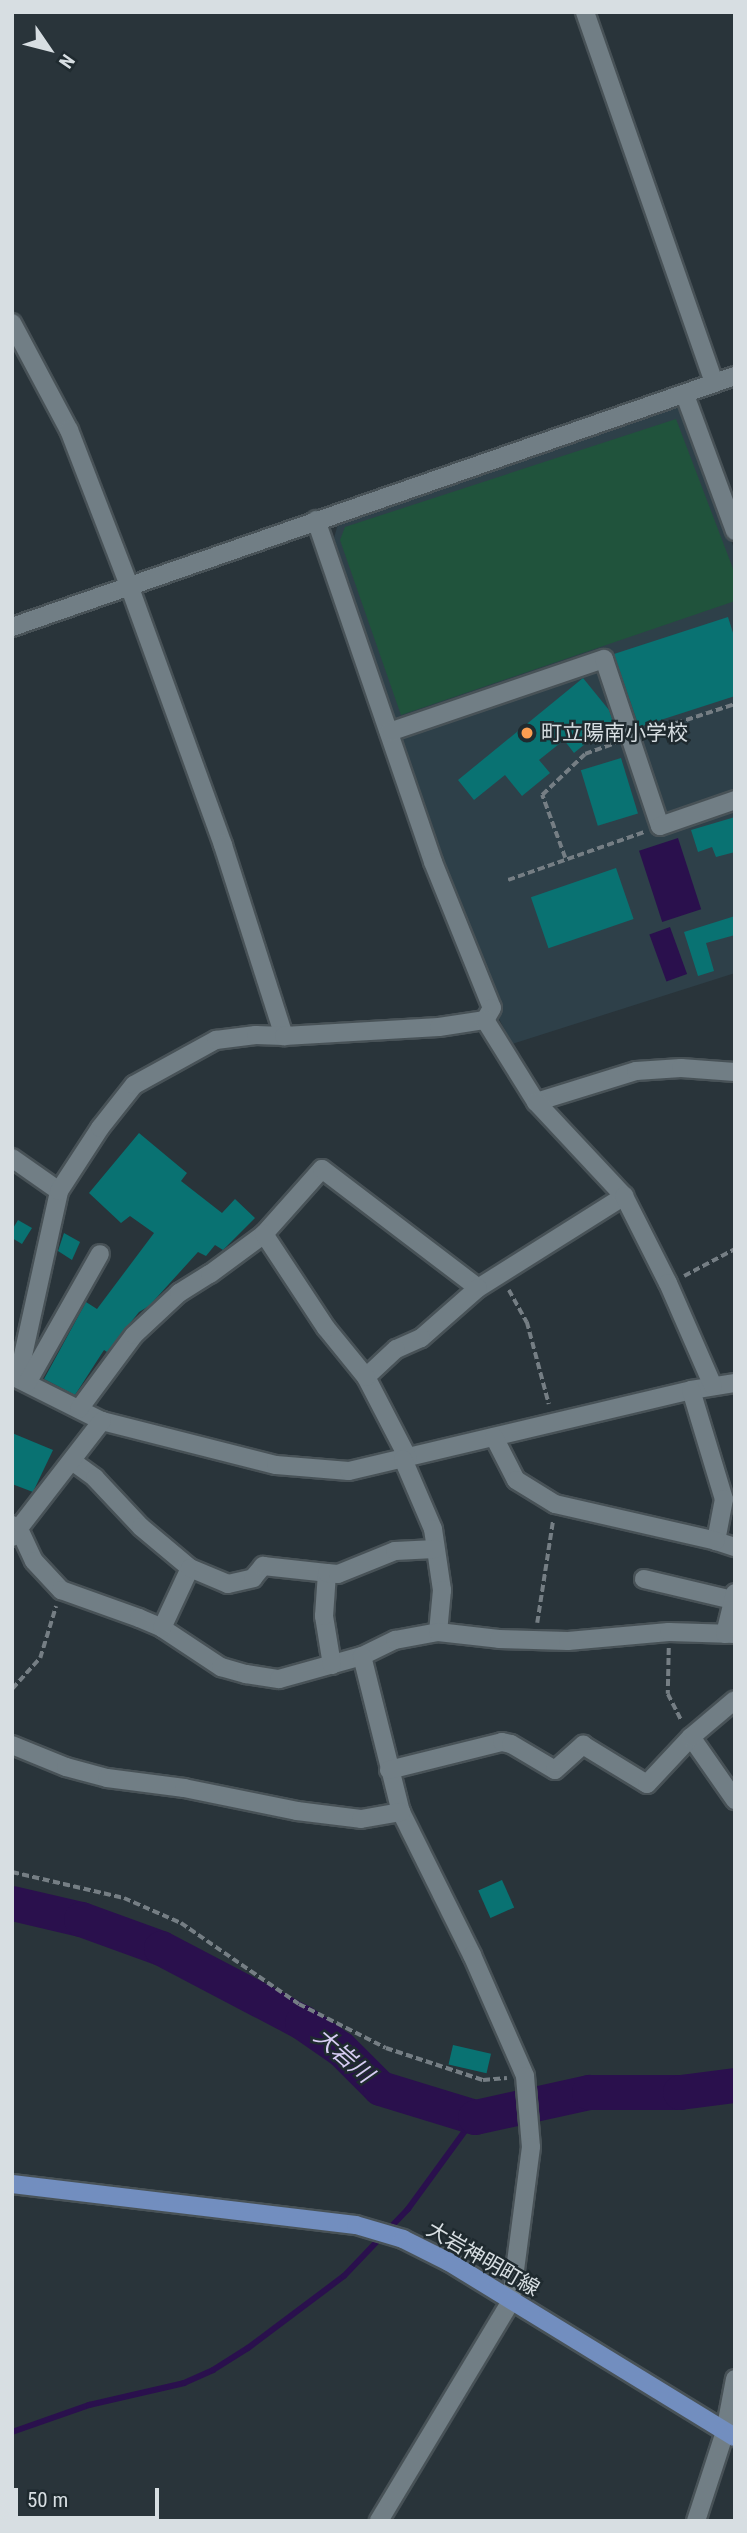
<!DOCTYPE html>
<html>
<head>
<meta charset="utf-8">
<style>
	body { margin:0 }
	#map { position:relative; width:747px; height:2533px; overflow:hidden; background:#29343a; font-family:"Roboto Condensed","Noto Sans JP",sans-serif }
	div>[style] { position:absolute }
	[style*='--x'] { left:calc(var(--x)*1px); top:calc(var(--y)*1px); width:calc(var(--w)*1px); rotate:calc(var(--a)*1deg) }
	.built>* { inset:0; background:#2e4049 }
	.green>* { inset:0; background:#20533c }
	.water>* { inset:0; background:#2a104d; transform-origin:0 0 }
	.stream>* { height:6px; margin:-3px; padding:0 3px; transform-origin:3px; border-radius:3px; background:#2a104d }
	.river>* { height:35px; margin:-17.5px; padding:0 17.5px; transform-origin:17.5px; border-radius:17.5px; background:#2a104d }
	.building>* { inset:0; background:#097272; transform-origin:0 0 }
	.path>* { height:3.5px; margin-top:-1.75px; transform-origin:0; background:repeating-linear-gradient(90deg,#757e84 0 7px,transparent 0 10.5px) }
	.roads { filter:drop-shadow(2px 0 #485257) drop-shadow(-2px 0 #485257) drop-shadow(0 2px #485257) drop-shadow(0 -2px #485257) }
	.minor>* { height:18px; margin:-9px; padding:0 9px; transform-origin:9px; border-radius:9px; background:#717e85 }
	.major>* { height:18px; margin:-9px; padding:0 9px; transform-origin:9px; border-radius:9px; background:#728ebf }
	.dots>* { width:19px; height:19px; translate:-50% -50%; box-sizing:border-box; border:4px solid #1f2a2f; border-radius:50% }
	span { translate:-50% -50%; white-space:nowrap; text-align:center; line-height:1.15; -webkit-text-stroke:5px #1f2a2f; paint-order:stroke }
	.poi-label { font-size:21px; color:#d7dee2 }
	.left { translate:0 -50%; text-align:left }
	.street-label { font-size:21px; color:#d7dee2 }
	.water-label { font-size:23px; color:#d7cdf3; font-style:italic }
	.frame { position:absolute; inset:0; border:14px solid #d7dee2; pointer-events:none }
	.north { position:absolute; left:14px; top:14px; width:70px; height:70px; -webkit-text-stroke:5px #1f2a2f; paint-order:stroke; rotate:125deg; font-size:19px; font-weight:700; line-height:28px; text-align:center; color:#d7dee2 }
	.north::after { content:''; display:block; margin:auto; width:24px; height:32px; background:#d7dee2; clip-path:polygon(50% 0,100% 100%,50% 72%,0 100%) }
	.scale { position:absolute; left:14px; top:2488px; width:145px; height:32px; box-sizing:border-box; border:4px solid #d7dee2; border-top:0; padding-left:9px; font-size:21px; line-height:24px; white-space:nowrap; color:#d7dee2; -webkit-text-stroke:5px #1f2a2f; paint-order:stroke }
</style>
</head>
<body>
<div id="map">
	<div class="built">
		<i style="clip-path:polygon(681px 406px,735px 551px,735px 973px,512px 1044px,490px 1001px,334px 538px,338px 524px)"></i>
	</div>
	<div class="green">
		<i style="clip-path:polygon(676px 419px,735px 574px,735px 601px,401px 715px,340px 540px,345px 527px)"></i>
	</div>
	<div class="water">
		<i style="left:678px;top:838px;width:75px;height:41px;rotate:72deg"></i>
		<i style="left:670px;top:927px;width:50px;height:22px;rotate:70deg"></i>
	</div>
	<div class="stream">
		<i style="--x:12;--y:2432;--w:82;--a:-19.3"></i>
		<i style="--x:89;--y:2405;--w:98;--a:-13"></i>
		<i style="--x:184;--y:2383;--w:32;--a:-24"></i>
		<i style="--x:213;--y:2370;--w:41;--a:-32.2"></i>
		<i style="--x:248;--y:2348;--w:120;--a:-36.9"></i>
		<i style="--x:344;--y:2276;--w:93;--a:-46.3"></i>
		<i style="--x:408;--y:2209;--w:114;--a:-53.9"></i>
	</div>
	<div class="river">
		<i style="--x:12;--y:1903;--w:71;--a:13.1"></i>
		<i style="--x:81;--y:1919;--w:85;--a:19.9"></i>
		<i style="--x:161;--y:1948;--w:159;--a:27.7"></i>
		<i style="--x:302;--y:2022;--w:47;--a:34.7"></i>
		<i style="--x:341;--y:2049;--w:55;--a:45"></i>
		<i style="--x:380;--y:2088;--w:99;--a:17"></i>
		<i style="--x:475;--y:2117;--w:117;--a:-12.4"></i>
		<i style="--x:589;--y:2092;--w:91;--a:0"></i>
		<i style="--x:680;--y:2092;--w:55;--a:-7.3"></i>
	</div>
	<div class="building">
		<i style="clip-path:polygon(728px 617px,735px 639px,735px 696px,639px 727px,614px 654px)"></i>
		<i style="clip-path:polygon(583px 678px,609px 710px,613px 721px,574px 753px,564px 740px,539px 760px,550px 773px,522px 796px,505px 775px,474px 800px,458px 780px)"></i>
		<i style="left:621px;top:758px;width:58px;height:42px;rotate:73deg"></i>
		<i style="clip-path:polygon(735px 817px,735px 852px,716px 857px,712px 847px,698px 852px,691px 830px)"></i>
		<i style="left:616px;top:868px;width:54px;height:90px;rotate:71deg"></i>
		<i style="clip-path:polygon(735px 916px,735px 935px,706px 943px,714px 971px,698px 976px,684px 932px)"></i>
		<i style="clip-path:polygon(139px 1133px,187px 1173px,181px 1181px,222px 1213px,235px 1199px,255px 1218px,223px 1250px,215px 1245px,206px 1256px,198px 1252px,149px 1306px,139px 1312px,107px 1352px,104px 1350px,75px 1395px,44px 1379px,86px 1302px,97px 1309px,154px 1233px,130px 1216px,121px 1223px,89px 1193px)"></i>
		<i style="clip-path:polygon(18px 1220px,32px 1228px,22px 1244px,12px 1238px,12px 1230px)"></i>
		<i style="clip-path:polygon(64px 1233px,80px 1242px,72px 1260px,58px 1251px)"></i>
		<i style="clip-path:polygon(12px 1433px,53px 1450px,33px 1492px,12px 1484px)"></i>
		<i style="left:502px;top:1880px;width:30px;height:26px;rotate:66deg"></i>
		<i style="left:453px;top:2045px;width:39px;height:20px;rotate:13deg"></i>
	</div>
	<div class="path">
		<i style="--x:646;--y:733;--w:94;--a:-18"></i>
		<i style="--x:565;--y:858;--w:67;--a:-110.1"></i>
		<i style="--x:542;--y:795;--w:59;--a:-43.6"></i>
		<i style="--x:585;--y:754;--w:32;--a:-20"></i>
		<i style="--x:508;--y:880;--w:144;--a:-19.4"></i>
		<i style="--x:684;--y:1276;--w:58;--a:-27.9"></i>
		<i style="--x:509;--y:1290;--w:37;--a:61"></i>
		<i style="--x:527;--y:1322;--w:85;--a:75"></i>
		<i style="--x:537;--y:1623;--w:104;--a:-81.2"></i>
		<i style="--x:669;--y:1648;--w:46;--a:91.2"></i>
		<i style="--x:668;--y:1694;--w:30;--a:63"></i>
		<i style="--x:12;--y:1689;--w:42;--a:-47.9"></i>
		<i style="--x:40;--y:1658;--w:54;--a:-72.9"></i>
		<i style="--x:12;--y:1872;--w:115;--a:13.1"></i>
		<i style="--x:124;--y:1898;--w:62;--a:23.7"></i>
		<i style="--x:181;--y:1923;--w:143;--a:34.5"></i>
		<i style="--x:299;--y:2004;--w:97;--a:26.8"></i>
		<i style="--x:386;--y:2048;--w:102;--a:18.3"></i>
		<i style="--x:483;--y:2080;--w:24;--a:-5"></i>
	</div>
	<div class="roads">
		<div class="minor">
			<i style="--x:585;--y:12;--w:392;--a:70.8"></i>
			<i style="--x:12;--y:323;--w:121;--a:62"></i>
			<i style="--x:69;--y:430;--w:169;--a:68.9"></i>
			<i style="--x:130;--y:588;--w:273;--a:70.1"></i>
			<i style="--x:223;--y:845;--w:201;--a:72.3"></i>
			<i style="--x:685;--y:395;--w:145;--a:69.8"></i>
			<i style="--x:316;--y:520;--w:361;--a:71.1"></i>
			<i style="--x:433;--y:862;--w:157;--a:68"></i>
			<i style="--x:492;--y:1008;--w:14;--a:120"></i>
			<i style="--x:12;--y:627;--w:765;--a:-19.15"></i>
			<i style="--x:389;--y:732;--w:227;--a:-18.8"></i>
			<i style="--x:604;--y:659;--w:176;--a:71.5"></i>
			<i style="--x:660;--y:826;--w:79;--a:-19.1"></i>
			<i style="--x:536;--y:1102;--w:105;--a:-17.2"></i>
			<i style="--x:636;--y:1071;--w:45;--a:-3.8"></i>
			<i style="--x:681;--y:1068;--w:54;--a:4.2"></i>
			<i style="--x:12;--y:1158;--w:57;--a:35.1"></i>
			<i style="--x:478;--y:1288;--w:173;--a:-32.2"></i>
			<i style="--x:12;--y:1376;--w:101;--a:26.6"></i>
			<i style="--x:102;--y:1421;--w:179;--a:14.2"></i>
			<i style="--x:276;--y:1465;--w:73;--a:4.7"></i>
			<i style="--x:349;--y:1471;--w:351;--a:-13.3"></i>
			<i style="--x:691;--y:1390;--w:45;--a:-9"></i>
			<i style="--x:366;--y:1377;--w:91;--a:62.6"></i>
			<i style="--x:18;--y:1378;--w:191;--a:-77.6"></i>
			<i style="--x:59;--y:1191;--w:75;--a:-56.9"></i>
			<i style="--x:100;--y:1128;--w:55;--a:-51.7"></i>
			<i style="--x:134;--y:1085;--w:94;--a:-28.8"></i>
			<i style="--x:216;--y:1040;--w:40;--a:-7.1"></i>
			<i style="--x:256;--y:1035;--w:28;--a:2"></i>
			<i style="--x:284;--y:1036;--w:155;--a:-3.3"></i>
			<i style="--x:439;--y:1027;--w:47;--a:-8.7"></i>
			<i style="--x:485;--y:1020;--w:97;--a:58.1"></i>
			<i style="--x:536;--y:1102;--w:129;--a:46.9"></i>
			<i style="--x:624;--y:1196;--w:97;--a:63.2"></i>
			<i style="--x:668;--y:1283;--w:112;--a:66.4"></i>
			<i style="--x:27;--y:1383;--w:148;--a:-60.5"></i>
			<i style="--x:691;--y:1390;--w:114;--a:73.2"></i>
			<i style="--x:724;--y:1499;--w:43;--a:100.8"></i>
			<i style="--x:716;--y:1541;--w:20;--a:18"></i>
			<i style="--x:79;--y:1409;--w:92;--a:-53.4"></i>
			<i style="--x:134;--y:1335;--w:62;--a:-43"></i>
			<i style="--x:179;--y:1293;--w:36;--a:-32"></i>
			<i style="--x:210;--y:1274;--w:67;--a:-36.5"></i>
			<i style="--x:264;--y:1234;--w:87;--a:-48.3"></i>
			<i style="--x:322;--y:1169;--w:196;--a:37.3"></i>
			<i style="--x:478;--y:1288;--w:76;--a:138.7"></i>
			<i style="--x:421;--y:1338;--w:27;--a:156"></i>
			<i style="--x:396;--y:1349;--w:41;--a:137"></i>
			<i style="--x:366;--y:1377;--w:63;--a:-129.2"></i>
			<i style="--x:326;--y:1328;--w:113;--a:-123.4"></i>
			<i style="--x:494;--y:1437;--w:48;--a:62.9"></i>
			<i style="--x:516;--y:1480;--w:46;--a:31.6"></i>
			<i style="--x:555;--y:1504;--w:165;--a:12.9"></i>
			<i style="--x:403;--y:1459;--w:76;--a:66.8"></i>
			<i style="--x:433;--y:1529;--w:62;--a:81.6"></i>
			<i style="--x:442;--y:1590;--w:42;--a:95.4"></i>
			<i style="--x:72;--y:1461;--w:29;--a:36"></i>
			<i style="--x:95;--y:1478;--w:67;--a:46.8"></i>
			<i style="--x:141;--y:1527;--w:64;--a:39.9"></i>
			<i style="--x:12;--y:1525;--w:8;--a:30"></i>
			<i style="--x:19;--y:1529;--w:35;--a:65"></i>
			<i style="--x:34;--y:1561;--w:40;--a:47"></i>
			<i style="--x:61;--y:1590;--w:83;--a:19.7"></i>
			<i style="--x:139;--y:1618;--w:25;--a:23"></i>
			<i style="--x:162;--y:1628;--w:71;--a:33.5"></i>
			<i style="--x:221;--y:1667;--w:26;--a:16"></i>
			<i style="--x:246;--y:1674;--w:33;--a:9"></i>
			<i style="--x:279;--y:1679;--w:86;--a:-15.5"></i>
			<i style="--x:362;--y:1656;--w:37;--a:-26"></i>
			<i style="--x:395;--y:1640;--w:44;--a:-10.5"></i>
			<i style="--x:438;--y:1632;--w:61;--a:6.5"></i>
			<i style="--x:499;--y:1639;--w:69;--a:1.7"></i>
			<i style="--x:568;--y:1641;--w:101;--a:-5.1"></i>
			<i style="--x:669;--y:1632;--w:66;--a:1.7"></i>
			<i style="--x:12;--y:1537;--w:147;--a:-52.2"></i>
			<i style="--x:644;--y:1579;--w:91;--a:13.3"></i>
			<i style="--x:162;--y:1628;--w:66;--a:-65"></i>
			<i style="--x:190;--y:1568;--w:41;--a:22.8"></i>
			<i style="--x:228;--y:1584;--w:26;--a:-13"></i>
			<i style="--x:253;--y:1578;--w:16;--a:-50"></i>
			<i style="--x:263;--y:1566;--w:64;--a:6.2"></i>
			<i style="--x:725;--y:1634;--w:42;--a:-76.3"></i>
			<i style="--x:362;--y:1656;--w:161;--a:76"></i>
			<i style="--x:401;--y:1812;--w:160;--a:63.6"></i>
			<i style="--x:472;--y:1955;--w:132;--a:66.3"></i>
			<i style="--x:525;--y:2076;--w:71;--a:85.2"></i>
			<i style="--x:531;--y:2147;--w:155;--a:97.4"></i>
			<i style="--x:511;--y:2301;--w:257;--a:121"></i>
			<i style="--x:332;--y:1665;--w:50;--a:-99.3"></i>
			<i style="--x:324;--y:1616;--w:43;--a:-86"></i>
			<i style="--x:327;--y:1573;--w:11;--a:5"></i>
			<i style="--x:338;--y:1574;--w:61;--a:-22"></i>
			<i style="--x:395;--y:1551;--w:40;--a:-2.9"></i>
			<i style="--x:691;--y:1737;--w:77;--a:55.1"></i>
			<i style="--x:12;--y:1745;--w:58;--a:22.2"></i>
			<i style="--x:66;--y:1767;--w:42;--a:15"></i>
			<i style="--x:107;--y:1778;--w:78;--a:7.4"></i>
			<i style="--x:184;--y:1788;--w:115;--a:11.5"></i>
			<i style="--x:297;--y:1811;--w:64;--a:7.1"></i>
			<i style="--x:361;--y:1819;--w:41;--a:-9.9"></i>
			<i style="--x:389;--y:1770;--w:116;--a:-13.9"></i>
			<i style="--x:502;--y:1742;--w:9;--a:13"></i>
			<i style="--x:511;--y:1744;--w:51;--a:30.6"></i>
			<i style="--x:555;--y:1770;--w:38;--a:-42"></i>
			<i style="--x:583;--y:1745;--w:75;--a:31.4"></i>
			<i style="--x:647;--y:1784;--w:64;--a:-46.9"></i>
			<i style="--x:691;--y:1737;--w:57;--a:-40.1"></i>
			<i style="--x:696;--y:2521;--w:94;--a:-72"></i>
			<i style="--x:725;--y:2432;--w:54;--a:-79.3"></i>
		</div>
		<div class="major">
			<i style="--x:12;--y:2184;--w:346;--a:6.8"></i>
			<i style="--x:356;--y:2225;--w:49;--a:16.6"></i>
			<i style="--x:403;--y:2239;--w:51;--a:26.6"></i>
			<i style="--x:449;--y:2262;--w:335;--a:31.5"></i>
		</div>
	</div>
	<div class="dots">
		<i style="left:527px;top:733px;background:#fb9e51"></i>
	</div>
	<div class="poi-label">
		<span class="left" style="left:541px;top:733px">町立陽南小学校</span>
	</div>
	<div class="street-label">
		<span style="left:483px;top:2259px;rotate:30deg">大岩神明町線</span>
	</div>
	<div class="water-label">
		<span style="left:343px;top:2056px;rotate:41deg">大岩川</span>
	</div>
	<div class="frame"></div>
	<div class="north">N</div>
	<div class="scale">50 m</div>
</div>
</body>
</html>
